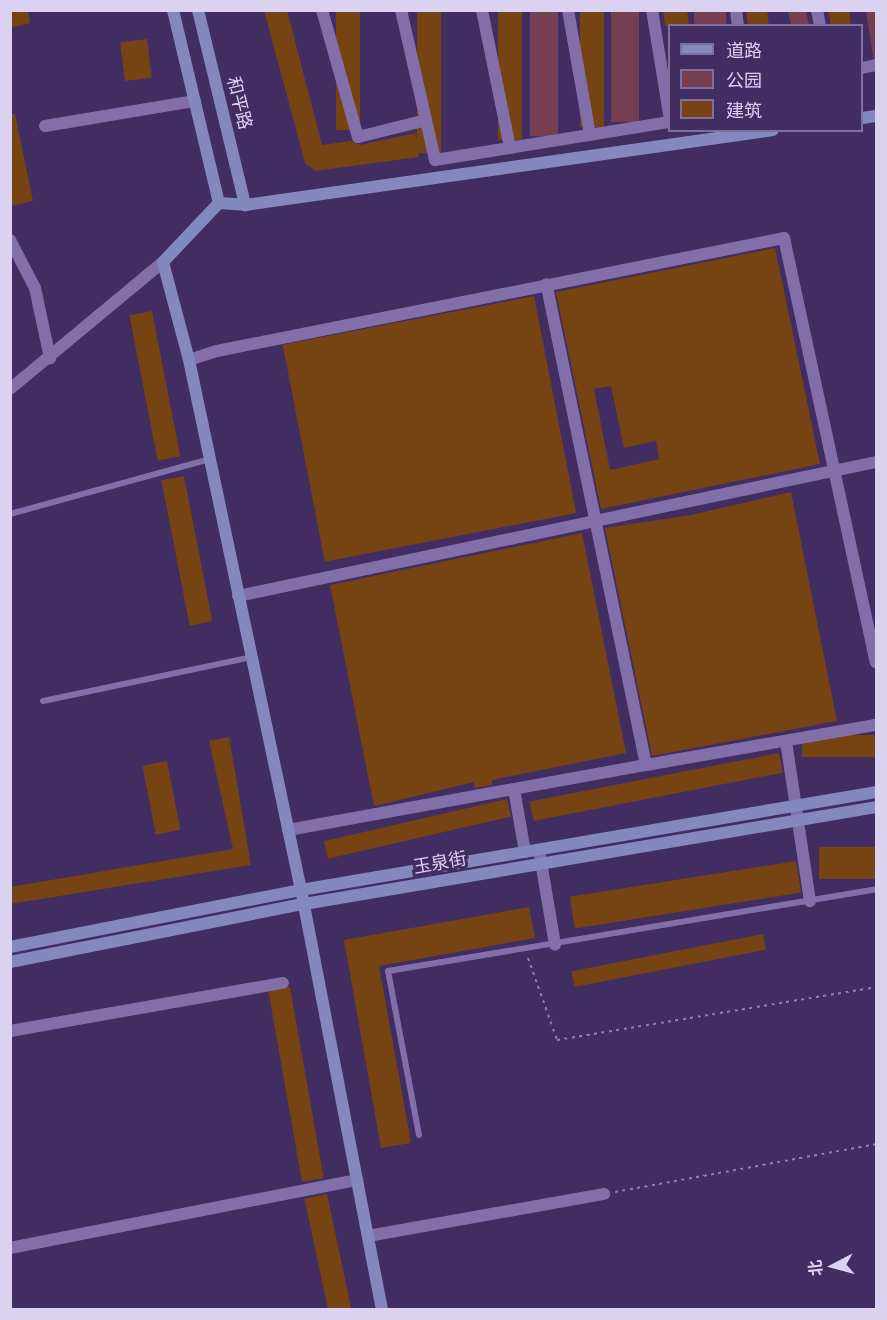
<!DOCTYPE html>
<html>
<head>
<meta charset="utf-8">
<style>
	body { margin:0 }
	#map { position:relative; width:887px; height:1320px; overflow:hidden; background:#422d62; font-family:Mulish,"Noto Sans SC",sans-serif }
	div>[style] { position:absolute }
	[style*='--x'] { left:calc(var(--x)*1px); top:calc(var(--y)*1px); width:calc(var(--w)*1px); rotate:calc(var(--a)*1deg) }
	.green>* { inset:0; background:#763f51; transform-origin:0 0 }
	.building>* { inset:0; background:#764312; transform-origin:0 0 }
	.path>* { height:2px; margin-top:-1px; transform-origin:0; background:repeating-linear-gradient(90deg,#9081ab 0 3px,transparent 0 7.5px) }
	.lane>* { height:6px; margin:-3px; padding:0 3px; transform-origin:3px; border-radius:3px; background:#826ea9 }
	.street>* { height:12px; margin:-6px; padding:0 6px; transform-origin:6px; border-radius:6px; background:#826ea9 }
	.secondary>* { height:12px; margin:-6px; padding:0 6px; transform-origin:6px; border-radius:6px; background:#8388be }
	span { translate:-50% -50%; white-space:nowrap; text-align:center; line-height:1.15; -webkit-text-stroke:6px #422d62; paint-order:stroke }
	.street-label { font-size:18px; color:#dbd2f2 }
	.frame { position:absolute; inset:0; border:12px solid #dbd2f2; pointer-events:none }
	.legend { position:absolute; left:668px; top:24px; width:195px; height:108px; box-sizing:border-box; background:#422d62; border:2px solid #7f6f9c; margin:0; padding:8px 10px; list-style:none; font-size:18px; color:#dbd2f2 }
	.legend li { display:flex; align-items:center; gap:12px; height:30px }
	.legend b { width:30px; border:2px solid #7f6f9c }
	.north { position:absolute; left:803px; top:1236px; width:60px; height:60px; -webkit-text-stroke:4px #422d62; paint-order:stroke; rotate:264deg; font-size:16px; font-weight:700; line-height:24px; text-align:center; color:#dbd2f2 }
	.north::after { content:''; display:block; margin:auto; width:21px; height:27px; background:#dbd2f2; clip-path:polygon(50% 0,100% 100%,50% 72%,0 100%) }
</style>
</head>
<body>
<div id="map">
	<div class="green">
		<i style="left:530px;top:11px;width:28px;height:125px"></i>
		<i style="left:611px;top:11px;width:28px;height:111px"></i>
		<i style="left:694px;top:11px;width:32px;height:14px"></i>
		<i style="clip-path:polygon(788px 11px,806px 11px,809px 25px,791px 25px)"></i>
		<i style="clip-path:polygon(866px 11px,876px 11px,876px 60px,874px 61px)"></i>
	</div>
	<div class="building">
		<i style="clip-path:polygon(10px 10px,28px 10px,30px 23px,10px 28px)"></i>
		<i style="clip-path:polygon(264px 10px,287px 10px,322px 145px,351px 141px,360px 145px,416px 133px,419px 157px,315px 171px,305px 163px)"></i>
		<i style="left:336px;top:10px;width:24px;height:120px"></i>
		<i style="left:417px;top:10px;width:24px;height:143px"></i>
		<i style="left:498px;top:10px;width:24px;height:130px"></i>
		<i style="left:580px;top:10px;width:24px;height:117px"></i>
		<i style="clip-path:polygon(663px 10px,687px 10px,689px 26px,665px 26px)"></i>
		<i style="clip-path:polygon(746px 10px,767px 10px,769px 26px,748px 26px)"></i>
		<i style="clip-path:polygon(828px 10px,849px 10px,851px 26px,831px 26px)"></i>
		<i style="left:147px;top:39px;width:39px;height:27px;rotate:83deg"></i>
		<i style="clip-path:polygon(10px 114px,15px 114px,33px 201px,10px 206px)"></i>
		<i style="clip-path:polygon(evenodd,775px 248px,820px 464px,601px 509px,556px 292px,775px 248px,611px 386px,624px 448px,656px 441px,659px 459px,610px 470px,594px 389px,611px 386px)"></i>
		<i style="left:534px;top:296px;width:221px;height:256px;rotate:79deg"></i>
		<i style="left:152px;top:311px;width:148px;height:23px;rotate:79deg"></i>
		<i style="left:184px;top:476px;width:148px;height:23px;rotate:79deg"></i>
		<i style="clip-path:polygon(791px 492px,837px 721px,652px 756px,605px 528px,691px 515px)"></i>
		<i style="clip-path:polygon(582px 533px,626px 753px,492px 780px,492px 785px,475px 788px,474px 782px,374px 806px,330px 585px)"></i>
		<i style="left:876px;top:735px;width:22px;height:74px;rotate:90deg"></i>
		<i style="clip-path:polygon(229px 737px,251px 865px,10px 904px,10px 887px,233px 849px,209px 741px)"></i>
		<i style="left:779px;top:753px;width:20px;height:254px;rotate:79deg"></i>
		<i style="left:167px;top:761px;width:70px;height:25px;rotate:79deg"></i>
		<i style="left:507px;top:799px;width:18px;height:188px;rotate:77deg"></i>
		<i style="left:876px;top:847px;width:32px;height:57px;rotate:90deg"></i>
		<i style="left:796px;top:861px;width:32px;height:229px;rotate:81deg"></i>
		<i style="clip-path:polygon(529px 907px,535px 938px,379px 966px,411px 1143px,381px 1148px,344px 940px)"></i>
		<i style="left:763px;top:934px;width:16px;height:195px;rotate:79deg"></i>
		<i style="left:290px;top:987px;width:194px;height:22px;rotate:80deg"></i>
		<i style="left:327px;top:1194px;width:119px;height:23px;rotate:78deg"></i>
	</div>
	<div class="path">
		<i style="--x:528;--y:958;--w:87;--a:70.5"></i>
		<i style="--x:557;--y:1040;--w:323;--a:-9.4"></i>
		<i style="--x:615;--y:1192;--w:265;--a:-10.4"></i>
	</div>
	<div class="lane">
		<i style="--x:10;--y:514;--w:207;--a:-15.4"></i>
		<i style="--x:43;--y:701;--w:213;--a:-11.9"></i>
		<i style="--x:419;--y:1135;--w:167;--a:-100.7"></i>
		<i style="--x:388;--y:971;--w:495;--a:-9.5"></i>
	</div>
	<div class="street">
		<i style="--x:322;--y:10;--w:132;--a:74.2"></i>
		<i style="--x:358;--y:137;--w:70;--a:-14"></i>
		<i style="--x:401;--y:10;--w:154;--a:77.2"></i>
		<i style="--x:435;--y:160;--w:238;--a:-9.2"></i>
		<i style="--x:482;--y:10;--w:141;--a:78.5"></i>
		<i style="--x:568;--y:10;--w:127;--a:80"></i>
		<i style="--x:652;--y:10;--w:111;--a:80.7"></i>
		<i style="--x:736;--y:10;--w:16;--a:83"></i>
		<i style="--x:817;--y:10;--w:16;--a:79"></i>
		<i style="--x:862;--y:68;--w:14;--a:-12"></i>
		<i style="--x:45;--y:126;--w:152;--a:-9.5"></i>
		<i style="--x:10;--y:240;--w:54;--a:62.5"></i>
		<i style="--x:35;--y:288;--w:72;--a:77.9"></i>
		<i style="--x:189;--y:360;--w:29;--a:-18"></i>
		<i style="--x:217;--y:351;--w:578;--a:-11.27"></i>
		<i style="--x:784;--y:238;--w:434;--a:77.8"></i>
		<i style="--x:10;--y:389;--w:199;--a:-39.7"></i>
		<i style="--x:238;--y:596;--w:652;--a:-11.86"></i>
		<i style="--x:786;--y:741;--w:162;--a:81.5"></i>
		<i style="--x:646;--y:765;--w:233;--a:-9.9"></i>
		<i style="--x:514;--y:789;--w:64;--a:80.1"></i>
		<i style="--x:288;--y:830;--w:364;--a:-10.3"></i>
		<i style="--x:646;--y:765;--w:491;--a:-101.7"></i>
		<i style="--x:539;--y:850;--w:96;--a:80.4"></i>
		<i style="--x:10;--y:1031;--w:277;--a:-10"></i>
		<i style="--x:368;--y:1236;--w:240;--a:-10.1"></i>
		<i style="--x:10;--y:1248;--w:354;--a:-11.1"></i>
	</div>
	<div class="secondary">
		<i style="--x:173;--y:10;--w:198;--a:76.6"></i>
		<i style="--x:198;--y:10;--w:201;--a:76.4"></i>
		<i style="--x:862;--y:118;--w:14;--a:-8"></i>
		<i style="--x:10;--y:947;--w:297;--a:-11.1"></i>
		<i style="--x:301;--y:890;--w:583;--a:-9.67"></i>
		<i style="--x:10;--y:962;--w:300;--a:-11.2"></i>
		<i style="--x:304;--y:904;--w:580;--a:-9.62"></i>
		<i style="--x:382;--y:1310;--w:428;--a:-100.9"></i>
		<i style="--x:301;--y:890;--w:542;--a:-101.93"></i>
		<i style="--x:189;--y:360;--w:101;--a:-104.9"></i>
		<i style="--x:163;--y:262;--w:81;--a:-46.5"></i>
		<i style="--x:219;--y:203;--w:26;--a:4"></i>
		<i style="--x:245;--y:205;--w:533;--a:-8.08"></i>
	</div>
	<div class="street-label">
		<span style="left:239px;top:103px;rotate:76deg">和平路</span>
		<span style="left:440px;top:863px;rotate:-10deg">玉泉街</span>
	</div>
	<div class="frame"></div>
	<ul class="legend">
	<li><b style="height:8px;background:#8388be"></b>道路</li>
	<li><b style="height:16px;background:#763f51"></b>公园</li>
	<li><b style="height:16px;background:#764312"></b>建筑</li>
	</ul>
	<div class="north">北</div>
</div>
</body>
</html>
